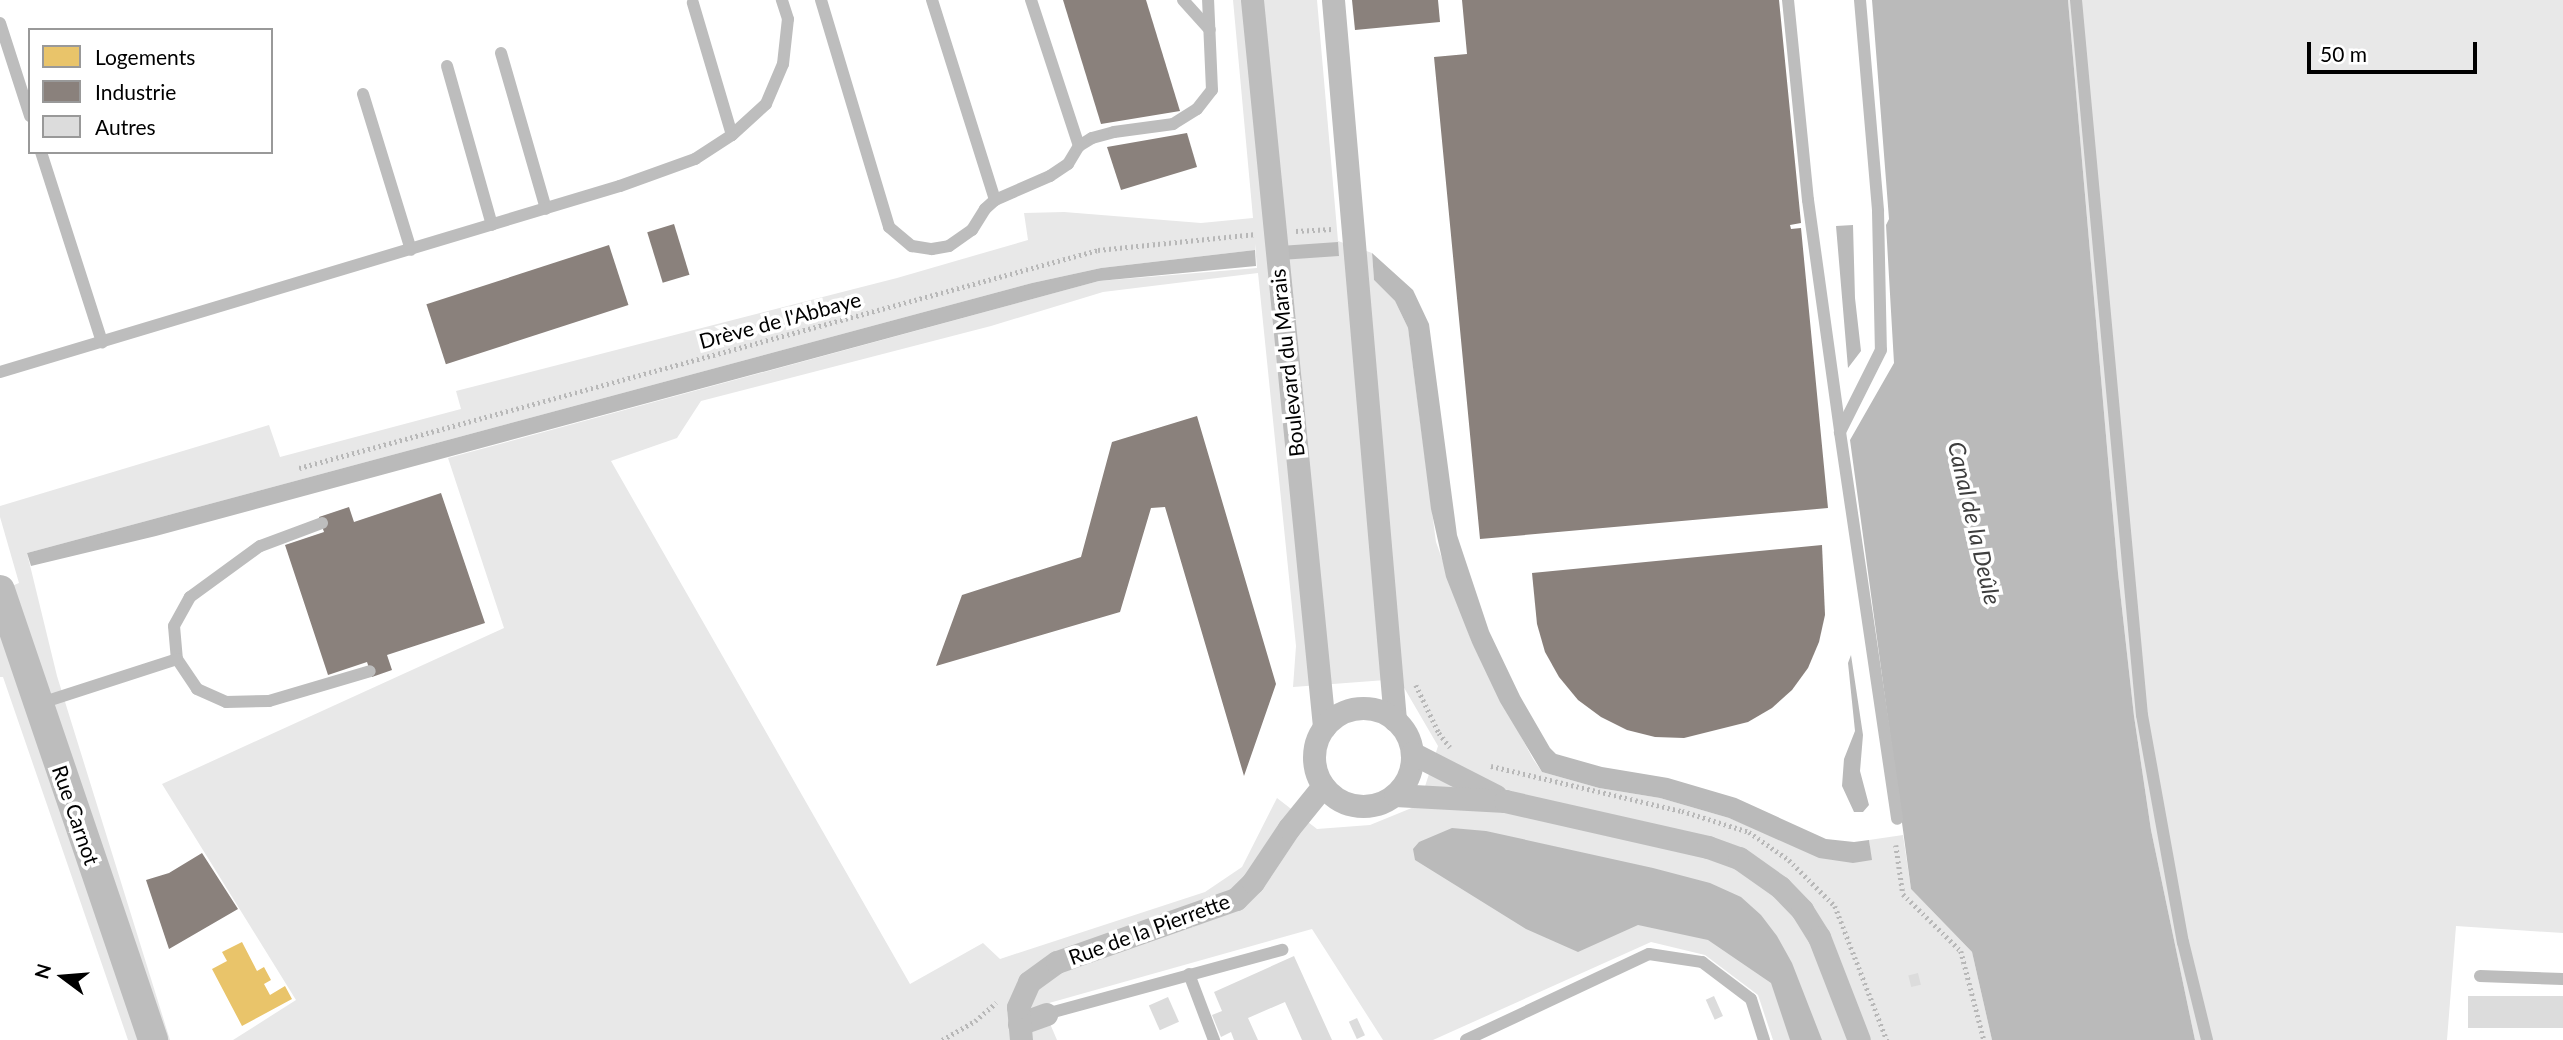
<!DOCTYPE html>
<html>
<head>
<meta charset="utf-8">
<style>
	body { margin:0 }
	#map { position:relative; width:2563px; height:1040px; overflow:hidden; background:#fff; font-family:Lato,sans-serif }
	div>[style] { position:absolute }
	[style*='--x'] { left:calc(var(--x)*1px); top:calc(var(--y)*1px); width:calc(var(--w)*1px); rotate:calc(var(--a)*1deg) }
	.green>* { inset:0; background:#e8e8e8 }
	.water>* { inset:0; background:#bababa; transform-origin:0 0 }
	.homes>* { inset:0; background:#e9c46a }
	.industry>* { inset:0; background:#8a817c; transform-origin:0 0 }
	.building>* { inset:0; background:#dcdcdc; transform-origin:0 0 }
	.path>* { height:4.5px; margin-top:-2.25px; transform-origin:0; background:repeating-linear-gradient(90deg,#b8b8b8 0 2px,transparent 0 5.5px) }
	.service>* { height:12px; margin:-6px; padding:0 6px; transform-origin:6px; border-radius:6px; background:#bdbdbd }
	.minor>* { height:23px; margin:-11.5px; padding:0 11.5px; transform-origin:11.5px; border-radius:11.5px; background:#bdbdbd }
	.minor>.ring { margin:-11.5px; padding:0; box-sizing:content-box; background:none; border:23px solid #bdbdbd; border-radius:50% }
	.tertiary>* { height:30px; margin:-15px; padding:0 15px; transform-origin:15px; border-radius:15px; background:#bdbdbd }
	span { translate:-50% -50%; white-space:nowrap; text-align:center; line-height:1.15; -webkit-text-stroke:7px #fff; paint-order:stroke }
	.street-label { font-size:21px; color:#000 }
	.water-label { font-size:23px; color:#3e3e3e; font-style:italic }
	.legend { position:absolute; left:28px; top:28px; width:245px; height:126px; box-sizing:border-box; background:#fff; border:2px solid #999; margin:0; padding:9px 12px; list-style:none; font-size:21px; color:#000 }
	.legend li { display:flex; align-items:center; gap:14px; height:35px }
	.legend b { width:35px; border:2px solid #999 }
	.north { position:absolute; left:28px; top:942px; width:70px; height:70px; -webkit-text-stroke:5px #fff; paint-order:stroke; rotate:286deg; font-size:19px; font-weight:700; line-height:28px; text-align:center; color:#000 }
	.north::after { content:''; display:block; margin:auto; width:24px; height:32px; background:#000; clip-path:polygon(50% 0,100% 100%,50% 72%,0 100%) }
	.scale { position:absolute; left:2307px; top:42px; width:170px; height:32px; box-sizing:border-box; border:4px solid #000; border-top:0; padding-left:9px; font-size:21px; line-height:24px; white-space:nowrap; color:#000; -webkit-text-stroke:5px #fff; paint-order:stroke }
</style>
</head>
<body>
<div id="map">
	<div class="green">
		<i style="clip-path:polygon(evenodd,1233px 0,1317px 0,1338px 241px,1372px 253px,1374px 280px,1395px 301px,1408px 328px,1436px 542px,1472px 643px,1533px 759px,1542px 772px,1599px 788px,1660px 798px,1729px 818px,1771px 835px,1871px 860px,1869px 840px,1903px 835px,1911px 889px,1972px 952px,1992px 1040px,1773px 1040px,1758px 995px,1705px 955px,1651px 942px,1433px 1040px,1383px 1040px,1312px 929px,1042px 1005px,1057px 1040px,233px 1040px,296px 1000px,162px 784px,504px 628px,448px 458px,1099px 281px,1257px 268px,1255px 244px,1255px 250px,1101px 268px,1032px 283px,27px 553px,57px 676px,170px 1040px,128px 1040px,3px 677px,0 677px,0 591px,19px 583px,0 517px,0 506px,269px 425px,280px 457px,461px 409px,456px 391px,897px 278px,1028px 240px,1024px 213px,1064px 212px,1201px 223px,1253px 218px,1233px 0,1258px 273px,1296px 646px,1293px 687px,1399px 679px,1438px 746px,1419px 805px,1370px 825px,1317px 829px,1277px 798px,1242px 867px,1205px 892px,1000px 959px,983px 943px,910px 984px,611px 461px,677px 438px,701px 401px,991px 326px,1103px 292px,1258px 273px)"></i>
		<i style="clip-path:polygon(2068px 0,2563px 0,2563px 933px,2456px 926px,2447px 1040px,2195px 1040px,2151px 830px,2134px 716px,2118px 573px)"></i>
	</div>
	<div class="water">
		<i style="clip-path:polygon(1872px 0,2068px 0,2118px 573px,2134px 716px,2151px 830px,2195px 1040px,1992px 1040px,1972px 952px,1911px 889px,1850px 440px,1894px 363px,1886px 225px,1889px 219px)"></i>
		<i style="clip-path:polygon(1853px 225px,1855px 298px,1861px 351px,1848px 368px,1836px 226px)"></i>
		<i style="left:1338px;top:242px;width:14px;height:51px;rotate:86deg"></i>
		<i style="clip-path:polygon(1255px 250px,1256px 266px,1099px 281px,156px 536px,31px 566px,27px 553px,1032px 283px,1101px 268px)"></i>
		<i style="clip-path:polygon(1372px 253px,1413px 290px,1429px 324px,1457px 535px,1489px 631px,1520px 696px,1550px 748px,1556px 754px,1602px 767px,1668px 778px,1736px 798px,1826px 839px,1854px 842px,1869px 840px,1872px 860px,1853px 863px,1819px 858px,1729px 818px,1660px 798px,1599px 788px,1542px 772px,1500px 702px,1472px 643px,1446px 577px,1431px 509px,1408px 328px,1395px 301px,1374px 280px)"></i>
		<i style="clip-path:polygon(1851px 655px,1863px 735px,1860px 771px,1869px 805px,1863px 812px,1854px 812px,1842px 786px,1844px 759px,1855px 731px,1848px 663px)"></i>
		<i style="clip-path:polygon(1452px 828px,1486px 831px,1653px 868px,1710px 883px,1741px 897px,1761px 915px,1777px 936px,1792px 963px,1822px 1040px,1790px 1040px,1771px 983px,1708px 940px,1638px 925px,1578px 952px,1526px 929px,1415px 860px,1413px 849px,1419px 842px)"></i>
	</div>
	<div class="homes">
		<i style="clip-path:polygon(242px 942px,257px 971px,264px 967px,271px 980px,264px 984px,270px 995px,285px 986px,292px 999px,242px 1026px,212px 969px,227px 961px,222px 952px)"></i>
	</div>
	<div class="industry">
		<i style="clip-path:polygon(1063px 0,1146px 0,1180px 111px,1101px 124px)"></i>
		<i style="clip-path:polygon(1352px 0,1438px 0,1440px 22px,1355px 30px)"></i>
		<i style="clip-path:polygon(1462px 0,1779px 0,1801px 223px,1790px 225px,1791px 229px,1801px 228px,1828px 508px,1480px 539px,1434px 57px,1467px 54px)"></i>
		<i style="clip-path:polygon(1187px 133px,1197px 167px,1121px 190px,1107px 147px)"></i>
		<i style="left:674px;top:224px;width:53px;height:28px;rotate:73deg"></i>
		<i style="left:609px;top:245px;width:63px;height:192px;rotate:72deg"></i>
		<i style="clip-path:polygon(1197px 416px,1276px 684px,1244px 776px,1165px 507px,1151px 508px,1120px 612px,936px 666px,962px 595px,1081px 557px,1112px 442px)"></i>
		<i style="clip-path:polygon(441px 493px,485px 623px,387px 655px,392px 670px,372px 677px,367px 662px,328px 675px,285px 545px,324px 532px,319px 517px,349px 507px,354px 522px)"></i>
		<i style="clip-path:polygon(1822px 545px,1825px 615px,1819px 642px,1808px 668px,1792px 690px,1772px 708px,1748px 722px,1684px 738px,1655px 737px,1627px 730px,1601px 717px,1578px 700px,1559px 677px,1545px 652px,1537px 624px,1532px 573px)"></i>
		<i style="clip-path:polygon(202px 853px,238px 909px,169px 949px,146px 880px,169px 873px)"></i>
	</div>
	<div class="building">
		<i style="clip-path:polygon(1294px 956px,1332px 1040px,1302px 1040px,1285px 1002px,1248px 1018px,1258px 1040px,1234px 1040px,1231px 1032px,1221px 1037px,1212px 1015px,1222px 1011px,1214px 992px)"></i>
		<i style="left:1918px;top:973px;width:12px;height:10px;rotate:76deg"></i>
		<i style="left:1714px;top:996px;width:22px;height:9px;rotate:66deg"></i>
		<i style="left:2563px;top:996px;width:32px;height:95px;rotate:90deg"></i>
		<i style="left:1168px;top:997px;width:27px;height:21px;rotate:66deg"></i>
		<i style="left:1357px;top:1018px;width:19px;height:9px;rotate:65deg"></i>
	</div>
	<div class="path">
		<i style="--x:1296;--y:231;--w:36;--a:-3"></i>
		<i style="--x:299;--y:468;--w:828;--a:-15.26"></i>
		<i style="--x:1098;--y:250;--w:159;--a:-5.8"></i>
		<i style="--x:1416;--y:685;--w:53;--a:64.4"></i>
		<i style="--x:1439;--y:733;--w:18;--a:52"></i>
		<i style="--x:1491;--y:766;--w:196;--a:13.3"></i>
		<i style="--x:1682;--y:811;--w:70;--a:17.4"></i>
		<i style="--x:1749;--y:832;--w:49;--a:35"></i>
		<i style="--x:1789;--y:860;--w:65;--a:45"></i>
		<i style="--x:1835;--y:906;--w:144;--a:68.8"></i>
		<i style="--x:1896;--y:845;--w:49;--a:81.9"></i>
		<i style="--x:1903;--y:894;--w:81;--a:44.5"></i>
		<i style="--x:1961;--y:951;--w:92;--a:75.5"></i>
		<i style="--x:942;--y:1040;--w:38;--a:-30"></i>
		<i style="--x:975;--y:1021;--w:28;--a:-41"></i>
	</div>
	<div class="service">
		<i style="--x:821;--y:0;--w:237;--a:73.3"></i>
		<i style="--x:889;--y:227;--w:30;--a:40"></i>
		<i style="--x:912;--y:246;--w:20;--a:9"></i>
		<i style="--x:932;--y:249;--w:17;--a:-10"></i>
		<i style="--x:949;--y:246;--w:28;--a:-35"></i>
		<i style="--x:972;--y:230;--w:25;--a:-58"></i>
		<i style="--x:985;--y:209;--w:13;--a:-42"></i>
		<i style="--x:995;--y:200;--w:60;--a:-23.6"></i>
		<i style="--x:1050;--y:176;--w:22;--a:-34"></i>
		<i style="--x:1068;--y:164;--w:21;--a:-59"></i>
		<i style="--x:1079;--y:146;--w:15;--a:-32"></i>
		<i style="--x:1092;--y:138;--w:23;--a:-15"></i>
		<i style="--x:1114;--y:132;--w:60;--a:-7.7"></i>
		<i style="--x:1173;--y:124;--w:28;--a:-32"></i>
		<i style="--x:1197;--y:109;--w:24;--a:-52"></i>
		<i style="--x:1212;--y:90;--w:90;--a:-92.5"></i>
		<i style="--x:932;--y:0;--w:210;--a:72.5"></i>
		<i style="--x:1031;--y:0;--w:154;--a:71.8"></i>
		<i style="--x:1183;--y:0;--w:40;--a:48"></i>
		<i style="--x:1788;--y:0;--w:201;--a:84.3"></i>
		<i style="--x:1808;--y:200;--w:232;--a:82.1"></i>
		<i style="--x:1860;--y:0;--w:212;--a:85.1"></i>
		<i style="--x:1878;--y:211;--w:139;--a:88.8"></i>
		<i style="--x:1881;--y:350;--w:92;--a:116.6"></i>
		<i style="--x:1840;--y:432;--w:391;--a:81.6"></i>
		<i style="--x:2076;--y:0;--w:718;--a:84.73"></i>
		<i style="--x:2142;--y:715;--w:231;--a:79.8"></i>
		<i style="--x:2183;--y:942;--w:101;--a:76.2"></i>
		<i style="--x:0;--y:23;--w:98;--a:72.1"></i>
		<i style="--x:501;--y:53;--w:162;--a:73.9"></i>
		<i style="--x:447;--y:66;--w:165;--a:74.2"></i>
		<i style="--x:363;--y:94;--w:163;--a:72.9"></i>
		<i style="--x:732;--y:135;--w:46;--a:-42.4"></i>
		<i style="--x:766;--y:104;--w:43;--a:-67"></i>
		<i style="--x:783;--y:64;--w:45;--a:-83.7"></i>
		<i style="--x:788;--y:19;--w:20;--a:-108"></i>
		<i style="--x:41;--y:152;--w:200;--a:72.2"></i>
		<i style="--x:0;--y:372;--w:647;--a:-16.7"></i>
		<i style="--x:620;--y:186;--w:80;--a:-19.8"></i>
		<i style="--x:695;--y:159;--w:44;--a:-33"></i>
		<i style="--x:732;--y:135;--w:138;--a:-106.5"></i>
		<i style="--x:322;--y:523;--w:66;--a:159.6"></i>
		<i style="--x:260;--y:546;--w:87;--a:143.9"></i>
		<i style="--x:190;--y:597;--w:33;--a:119"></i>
		<i style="--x:174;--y:626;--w:33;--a:85"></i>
		<i style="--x:177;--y:659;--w:36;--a:56"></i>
		<i style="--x:197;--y:689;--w:32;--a:24"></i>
		<i style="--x:226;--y:702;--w:43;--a:-1.3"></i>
		<i style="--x:269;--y:701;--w:105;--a:-16.5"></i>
		<i style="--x:38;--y:704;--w:146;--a:-17.9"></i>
		<i style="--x:1189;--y:974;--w:71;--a:69.3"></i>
		<i style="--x:2480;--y:976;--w:83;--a:2.1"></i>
		<i style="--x:1046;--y:1014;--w:245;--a:-15.2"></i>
		<i style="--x:1466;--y:1040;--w:202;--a:-25.2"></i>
		<i style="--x:1649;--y:954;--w:54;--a:8.6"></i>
		<i style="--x:1702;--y:962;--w:61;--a:37.1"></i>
		<i style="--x:1751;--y:999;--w:43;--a:72.4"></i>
	</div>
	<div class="minor">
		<i style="--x:1252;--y:0;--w:731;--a:84.34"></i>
		<i style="--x:1333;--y:0;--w:723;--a:85.08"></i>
		<i class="ring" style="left:1314px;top:708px;width:75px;height:75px"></i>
		<i style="--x:1412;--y:753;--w:94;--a:27.1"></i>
		<i style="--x:1395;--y:795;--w:110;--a:3.1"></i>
		<i style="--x:1505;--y:801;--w:208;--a:12.8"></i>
		<i style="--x:1708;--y:847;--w:33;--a:20"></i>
		<i style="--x:1739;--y:858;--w:50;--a:35.3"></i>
		<i style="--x:1780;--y:887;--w:32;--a:46"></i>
		<i style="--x:1802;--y:910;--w:32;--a:58"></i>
		<i style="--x:1819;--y:937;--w:110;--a:68.8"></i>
		<i style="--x:1019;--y:1024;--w:29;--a:-20"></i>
		<i style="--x:1021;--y:1040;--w:33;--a:-95"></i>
		<i style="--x:1018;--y:1007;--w:27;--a:-66"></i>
		<i style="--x:1029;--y:982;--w:34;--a:-36"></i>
		<i style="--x:1057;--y:962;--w:190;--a:-19.4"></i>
		<i style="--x:1236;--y:899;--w:24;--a:-45"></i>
		<i style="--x:1253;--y:882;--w:65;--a:-56.3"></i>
		<i style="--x:1289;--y:828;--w:54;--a:-51"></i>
	</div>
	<div class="tertiary">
		<i style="--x:0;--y:590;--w:475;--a:71.2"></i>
	</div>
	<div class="street-label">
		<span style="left:780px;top:320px;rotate:-15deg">Drève de l'Abbaye</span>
		<span style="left:1287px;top:363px;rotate:-96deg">Boulevard du Marais</span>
		<span style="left:76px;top:815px;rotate:71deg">Rue Carnot</span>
		<span style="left:1149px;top:929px;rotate:-20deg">Rue de la Pierrette</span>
	</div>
	<div class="water-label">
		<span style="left:1975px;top:523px;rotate:77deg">Canal de la Deûle</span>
	</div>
	<ul class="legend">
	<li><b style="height:19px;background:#e9c46a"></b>Logements</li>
	<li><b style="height:19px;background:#8a817c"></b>Industrie</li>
	<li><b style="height:19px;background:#dcdcdc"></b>Autres</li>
	</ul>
	<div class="north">N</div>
	<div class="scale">50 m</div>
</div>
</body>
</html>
